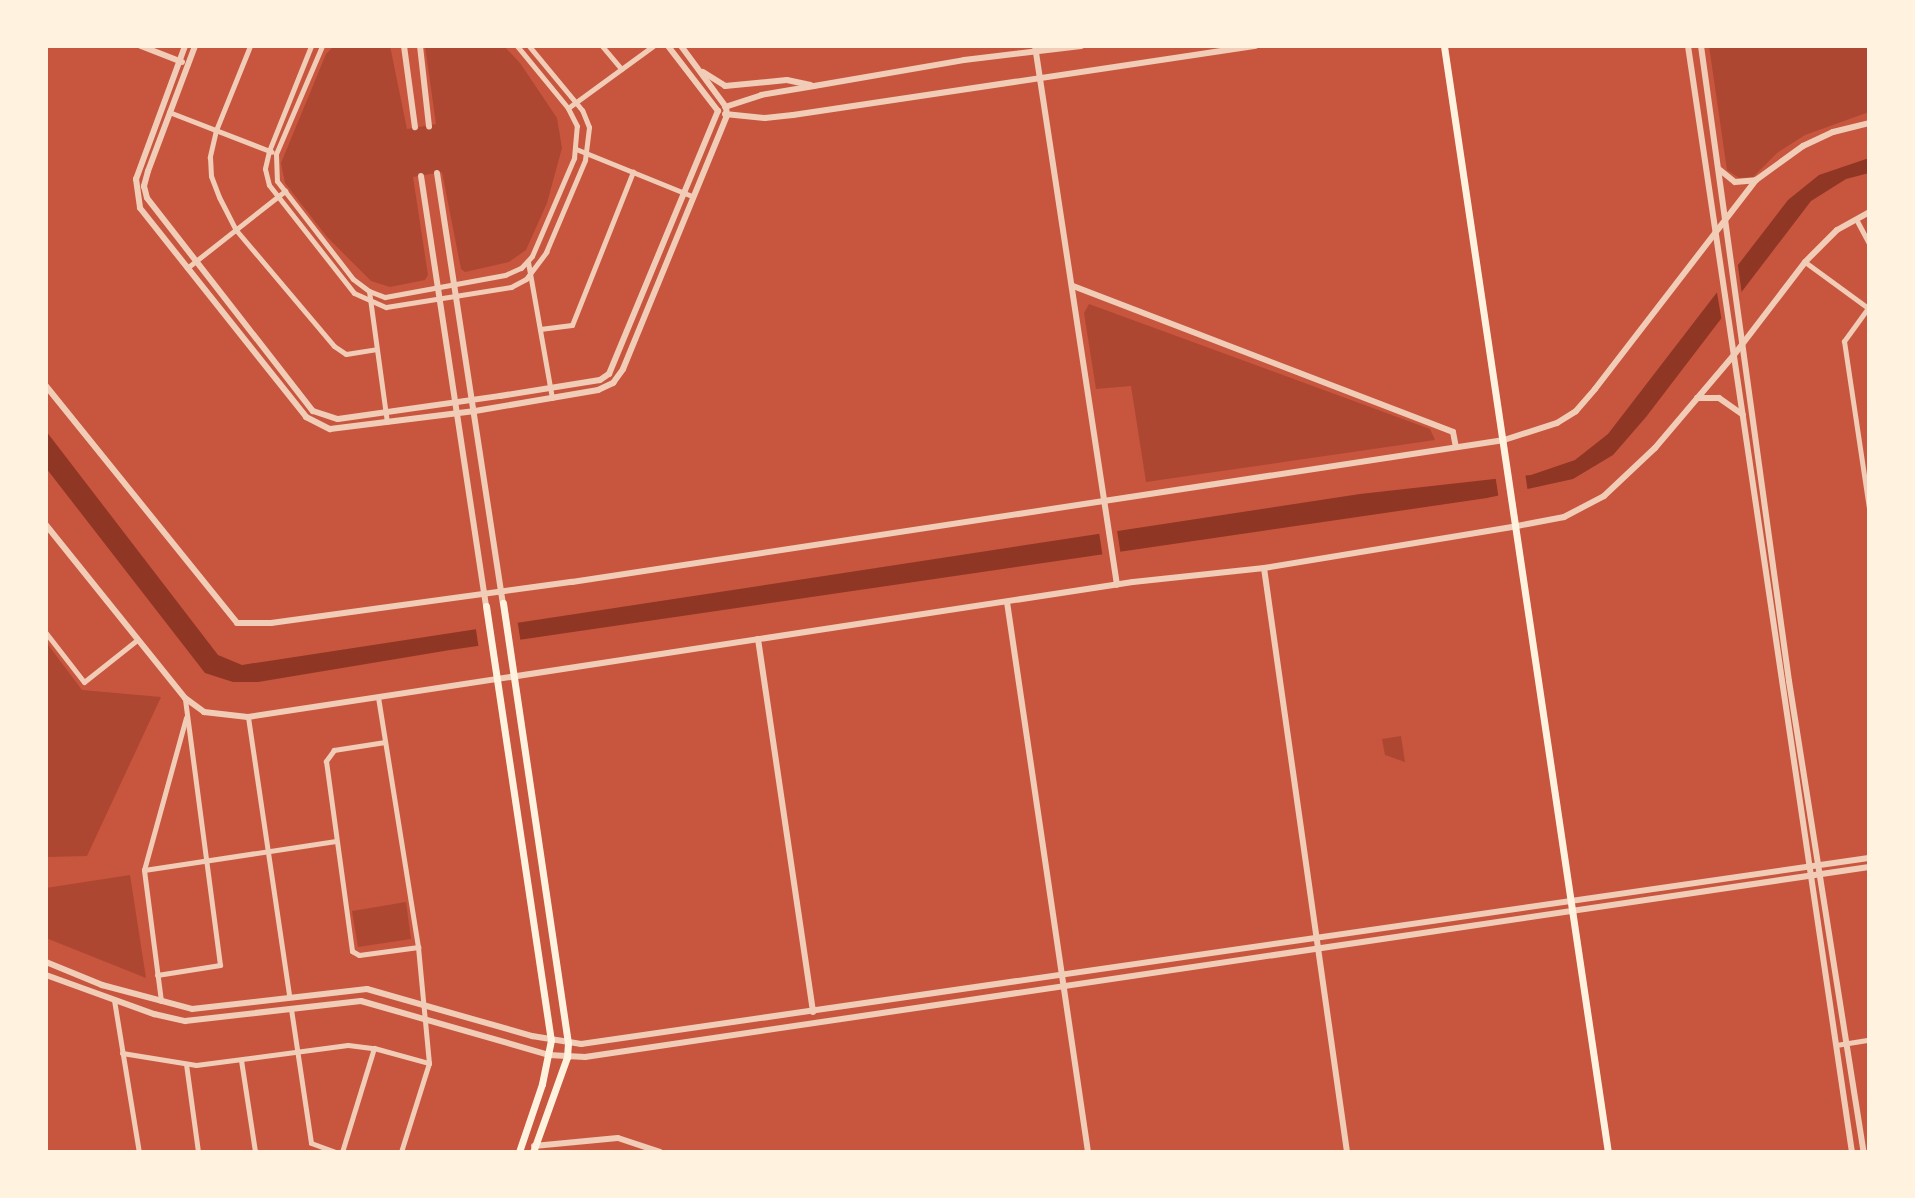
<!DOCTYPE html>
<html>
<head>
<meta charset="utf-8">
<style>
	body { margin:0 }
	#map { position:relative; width:1915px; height:1198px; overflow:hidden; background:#c8553d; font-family:Barlow,sans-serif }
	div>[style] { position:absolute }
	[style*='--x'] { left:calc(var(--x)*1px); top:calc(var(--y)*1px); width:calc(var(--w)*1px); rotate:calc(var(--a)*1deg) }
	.green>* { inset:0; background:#ae4732 }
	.water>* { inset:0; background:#8f3625 }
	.pier>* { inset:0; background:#c8553d }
	.minor>* { height:5px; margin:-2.5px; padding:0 2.5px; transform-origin:2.5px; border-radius:2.5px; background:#f1ccb7 }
	.tertiary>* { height:6px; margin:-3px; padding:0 3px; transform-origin:3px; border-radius:3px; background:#f1ccb7 }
	.secondary>* { height:7px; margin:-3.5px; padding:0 3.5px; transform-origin:3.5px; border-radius:3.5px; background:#fff3e0 }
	span { translate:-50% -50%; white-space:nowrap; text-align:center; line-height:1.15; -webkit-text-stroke:6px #fff3e0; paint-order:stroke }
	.frame { position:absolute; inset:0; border:48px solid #fff3e0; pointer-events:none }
</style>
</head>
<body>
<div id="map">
	<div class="green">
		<div style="clip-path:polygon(334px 46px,390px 46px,407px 129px,436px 124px,425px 46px,504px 46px,520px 63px,557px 118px,562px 148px,547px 203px,526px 250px,509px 262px,465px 272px,461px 269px,442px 172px,413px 177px,428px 275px,425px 280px,390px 287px,371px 281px,327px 237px,285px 183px,281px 163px,326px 54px)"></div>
		<div style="clip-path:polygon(1709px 46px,1869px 46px,1869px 112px,1805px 135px,1777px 153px,1753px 177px,1739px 178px,1727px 170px)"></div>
		<div style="clip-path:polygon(1089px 304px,1430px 429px,1435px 440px,1146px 482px,1131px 386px,1096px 389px,1084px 313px)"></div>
		<div style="clip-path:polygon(46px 642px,82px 690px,161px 697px,87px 856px,46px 857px)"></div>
		<div style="clip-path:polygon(1401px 736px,1405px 762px,1385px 755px,1382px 739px)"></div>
		<div style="clip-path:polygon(130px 875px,146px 978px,46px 938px,46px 888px)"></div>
		<div style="clip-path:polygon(406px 902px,411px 939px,358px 947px,352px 911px)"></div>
	</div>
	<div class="water">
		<div style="clip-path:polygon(1869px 158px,1869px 173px,1846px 179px,1811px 201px,1646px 417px,1613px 455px,1573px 479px,1487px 498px,450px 650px,258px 682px,233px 682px,205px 673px,46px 468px,46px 431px,218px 655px,242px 665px,1360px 494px,1531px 475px,1575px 460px,1608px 434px,1788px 200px,1819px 175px)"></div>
	</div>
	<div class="pier">
		<div style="clip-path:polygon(1737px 259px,1742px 295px,1722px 322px,1716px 287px)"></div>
		<div style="clip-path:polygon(1525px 472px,1528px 493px,1499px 500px,1495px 474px)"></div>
		<div style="clip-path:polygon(1117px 530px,1121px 556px,1103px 559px,1099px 532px)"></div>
		<div style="clip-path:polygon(517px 618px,521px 644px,479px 650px,475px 623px)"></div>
	</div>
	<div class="minor">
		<div style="--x:250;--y:46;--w:91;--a:112"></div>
		<div style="--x:216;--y:130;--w:28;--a:103"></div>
		<div style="--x:210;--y:157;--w:19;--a:87"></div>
		<div style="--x:211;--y:176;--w:22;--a:69"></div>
		<div style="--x:219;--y:197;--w:37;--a:63"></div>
		<div style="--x:236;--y:230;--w:152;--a:49.8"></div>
		<div style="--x:334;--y:346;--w:14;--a:34"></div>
		<div style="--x:346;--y:354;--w:31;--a:-9"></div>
		<div style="--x:311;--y:46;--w:113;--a:111.8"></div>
		<div style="--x:269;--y:151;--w:18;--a:103"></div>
		<div style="--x:265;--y:169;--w:16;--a:76"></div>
		<div style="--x:269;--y:185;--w:137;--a:51.8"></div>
		<div style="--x:354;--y:293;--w:35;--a:24"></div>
		<div style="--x:386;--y:307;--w:127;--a:-9.1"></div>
		<div style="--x:511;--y:287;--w:17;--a:-28"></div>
		<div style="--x:526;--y:279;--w:34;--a:-53"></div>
		<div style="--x:546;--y:252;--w:100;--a:-67"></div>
		<div style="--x:585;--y:160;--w:33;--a:-83"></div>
		<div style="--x:589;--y:127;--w:18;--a:-112"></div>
		<div style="--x:582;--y:110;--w:83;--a:-129.6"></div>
		<div style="--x:322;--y:46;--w:117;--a:113.1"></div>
		<div style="--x:276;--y:154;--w:27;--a:88"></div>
		<div style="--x:277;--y:181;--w:124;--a:52.2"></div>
		<div style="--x:353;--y:279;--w:20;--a:37"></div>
		<div style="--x:369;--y:291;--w:17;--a:21"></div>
		<div style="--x:385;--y:297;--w:122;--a:-10.4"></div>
		<div style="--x:505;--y:275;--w:17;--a:-24"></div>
		<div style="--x:521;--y:268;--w:16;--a:-47"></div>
		<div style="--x:532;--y:256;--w:107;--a:-66.8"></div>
		<div style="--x:574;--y:158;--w:32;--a:-85"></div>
		<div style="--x:577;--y:126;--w:20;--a:-117"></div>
		<div style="--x:568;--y:108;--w:80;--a:-129.4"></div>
		<div style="--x:602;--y:46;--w:30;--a:50"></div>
		<div style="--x:568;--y:108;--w:105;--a:-36.1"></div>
		<div style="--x:169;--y:112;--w:110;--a:21.2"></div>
		<div style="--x:576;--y:149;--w:125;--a:22.1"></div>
		<div style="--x:1856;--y:219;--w:27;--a:62"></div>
		<div style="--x:528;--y:262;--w:138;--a:80"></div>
		<div style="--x:1805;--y:262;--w:78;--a:36.1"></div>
		<div style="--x:1868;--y:308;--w:41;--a:126"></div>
		<div style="--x:1844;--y:341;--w:169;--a:81.5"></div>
		<div style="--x:187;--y:268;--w:125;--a:-38.2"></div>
		<div style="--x:369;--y:291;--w:132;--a:82.2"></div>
		<div style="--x:540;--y:329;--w:32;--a:-7"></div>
		<div style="--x:572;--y:325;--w:165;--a:-68.3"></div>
		<div style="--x:46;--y:633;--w:62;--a:52.2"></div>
		<div style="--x:84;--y:682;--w:68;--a:-38.4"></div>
		<div style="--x:378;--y:697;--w:253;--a:80.9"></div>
		<div style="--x:418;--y:947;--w:117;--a:84.6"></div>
		<div style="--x:429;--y:1063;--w:93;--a:107.5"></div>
		<div style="--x:248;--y:717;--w:282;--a:81.6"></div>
		<div style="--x:385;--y:742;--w:52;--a:171.1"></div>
		<div style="--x:334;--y:750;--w:14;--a:126"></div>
		<div style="--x:326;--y:761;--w:192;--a:82.2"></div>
		<div style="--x:352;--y:951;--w:8;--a:30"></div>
		<div style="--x:359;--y:955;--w:60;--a:-7.7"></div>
		<div style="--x:144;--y:870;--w:194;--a:-8.6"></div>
		<div style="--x:157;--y:975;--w:64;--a:-9"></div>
		<div style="--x:220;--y:965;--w:269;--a:-97.5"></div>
		<div style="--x:114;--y:1000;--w:154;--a:80.7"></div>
		<div style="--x:161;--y:1001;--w:132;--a:-97.4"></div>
		<div style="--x:144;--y:870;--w:158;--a:-74.6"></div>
		<div style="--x:291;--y:1009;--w:135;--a:81.5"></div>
		<div style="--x:311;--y:1143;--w:27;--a:20"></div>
		<div style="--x:1836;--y:1045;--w:33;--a:-9"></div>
		<div style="--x:122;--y:1053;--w:75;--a:9.2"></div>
		<div style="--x:196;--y:1065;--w:153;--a:-7.5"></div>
		<div style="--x:348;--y:1045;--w:26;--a:7"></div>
		<div style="--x:374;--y:1048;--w:57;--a:15.3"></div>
		<div style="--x:241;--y:1060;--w:93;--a:81.3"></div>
		<div style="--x:186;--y:1064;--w:89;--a:82.2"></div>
		<div style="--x:342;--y:1152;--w:109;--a:-72.9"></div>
	</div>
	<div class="tertiary">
		<div style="--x:141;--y:46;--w:44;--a:21.3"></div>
		<div style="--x:185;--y:46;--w:142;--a:110.2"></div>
		<div style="--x:136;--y:179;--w:29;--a:82"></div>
		<div style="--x:140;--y:208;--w:267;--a:51.5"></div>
		<div style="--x:306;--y:417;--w:27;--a:27"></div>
		<div style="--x:330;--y:429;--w:146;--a:-7.1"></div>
		<div style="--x:475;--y:411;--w:125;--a:-9.7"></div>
		<div style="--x:598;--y:390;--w:17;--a:-25"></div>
		<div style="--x:613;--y:383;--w:17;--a:-54"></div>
		<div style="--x:623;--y:369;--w:274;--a:-67.7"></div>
		<div style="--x:727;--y:115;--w:8;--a:-97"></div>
		<div style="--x:726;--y:107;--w:76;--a:-126.4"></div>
		<div style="--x:195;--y:46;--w:134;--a:110.6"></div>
		<div style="--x:148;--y:171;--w:16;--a:105"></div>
		<div style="--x:144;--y:186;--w:12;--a:76"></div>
		<div style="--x:147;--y:198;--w:270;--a:52.1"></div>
		<div style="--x:313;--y:411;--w:26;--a:18"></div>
		<div style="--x:338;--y:419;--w:164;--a:-8.1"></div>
		<div style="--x:500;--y:396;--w:101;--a:-9.1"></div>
		<div style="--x:600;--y:380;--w:11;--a:-34"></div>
		<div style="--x:609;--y:374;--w:285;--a:-67.5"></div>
		<div style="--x:718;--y:111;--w:82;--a:-127.6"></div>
		<div style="--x:404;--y:46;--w:82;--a:82.3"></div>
		<div style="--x:420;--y:46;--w:81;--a:83.6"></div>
		<div style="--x:1035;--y:46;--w:545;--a:81.35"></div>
		<div style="--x:1688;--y:46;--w:1118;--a:81.57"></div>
		<div style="--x:1701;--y:46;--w:641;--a:82.11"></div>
		<div style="--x:1789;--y:681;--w:477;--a:81"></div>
		<div style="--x:703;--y:72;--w:26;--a:32"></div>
		<div style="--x:725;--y:86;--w:62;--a:-5.5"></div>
		<div style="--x:787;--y:80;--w:24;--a:12"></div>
		<div style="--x:725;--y:107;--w:38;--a:-18"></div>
		<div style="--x:761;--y:95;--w:54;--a:-9.6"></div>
		<div style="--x:814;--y:86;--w:152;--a:-9.8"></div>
		<div style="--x:964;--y:60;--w:118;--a:-6.8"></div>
		<div style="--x:725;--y:114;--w:40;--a:5.7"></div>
		<div style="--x:765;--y:118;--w:28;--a:-6"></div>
		<div style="--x:793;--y:115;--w:468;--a:-8.5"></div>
		<div style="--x:1720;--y:170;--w:19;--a:39"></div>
		<div style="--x:1735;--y:182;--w:21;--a:-5"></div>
		<div style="--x:437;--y:173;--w:435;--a:81.3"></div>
		<div style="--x:421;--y:176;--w:435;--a:81.4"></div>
		<div style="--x:1073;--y:286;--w:407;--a:21"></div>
		<div style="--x:1453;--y:432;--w:15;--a:79"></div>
		<div style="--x:46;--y:386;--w:304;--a:51.1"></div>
		<div style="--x:237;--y:623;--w:34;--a:0"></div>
		<div style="--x:271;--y:623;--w:304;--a:-7.8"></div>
		<div style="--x:572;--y:582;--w:943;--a:-8.66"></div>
		<div style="--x:1504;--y:440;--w:56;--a:-17.8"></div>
		<div style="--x:1557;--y:423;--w:22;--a:-32"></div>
		<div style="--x:1576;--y:411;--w:29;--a:-49"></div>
		<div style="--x:1595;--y:389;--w:264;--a:-52.4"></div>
		<div style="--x:1756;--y:180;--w:58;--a:-35.9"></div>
		<div style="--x:1803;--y:146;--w:33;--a:-25"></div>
		<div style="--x:1833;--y:132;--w:37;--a:-14"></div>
		<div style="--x:1697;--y:398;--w:22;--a:0"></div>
		<div style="--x:1719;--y:398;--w:29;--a:35"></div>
		<div style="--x:46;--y:525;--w:222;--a:51.2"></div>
		<div style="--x:185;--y:698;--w:24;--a:36"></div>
		<div style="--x:204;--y:712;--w:44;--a:6.5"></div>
		<div style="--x:248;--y:717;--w:895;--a:-8.67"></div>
		<div style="--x:1133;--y:582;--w:132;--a:-6.1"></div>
		<div style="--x:1264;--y:568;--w:256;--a:-9.4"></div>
		<div style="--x:1517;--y:526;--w:48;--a:-10.8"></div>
		<div style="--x:1564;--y:517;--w:45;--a:-27.7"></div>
		<div style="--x:1604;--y:496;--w:70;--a:-43.3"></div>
		<div style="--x:1655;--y:448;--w:122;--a:-49.7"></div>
		<div style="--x:1734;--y:355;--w:117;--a:-52.6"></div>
		<div style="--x:1805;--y:262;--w:45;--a:-45"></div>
		<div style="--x:1837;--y:230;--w:37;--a:-29"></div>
		<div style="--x:1264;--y:568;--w:590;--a:81.91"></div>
		<div style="--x:1007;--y:602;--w:556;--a:81.62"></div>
		<div style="--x:758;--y:639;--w:377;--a:81.6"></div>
		<div style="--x:46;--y:962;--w:61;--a:22.3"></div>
		<div style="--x:102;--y:985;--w:93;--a:14.9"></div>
		<div style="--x:192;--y:1009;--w:176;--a:-6.5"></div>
		<div style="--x:367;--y:989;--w:172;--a:15.9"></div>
		<div style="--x:532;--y:1036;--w:50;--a:9.3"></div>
		<div style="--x:581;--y:1044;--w:1301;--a:-8.22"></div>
		<div style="--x:46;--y:975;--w:115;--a:19.9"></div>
		<div style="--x:154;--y:1014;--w:32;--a:13"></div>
		<div style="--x:185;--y:1021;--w:177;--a:-6.5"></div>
		<div style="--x:361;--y:1001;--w:196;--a:16"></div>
		<div style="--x:549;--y:1055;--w:36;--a:3"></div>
		<div style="--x:585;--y:1057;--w:1298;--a:-8.42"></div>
		<div style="--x:534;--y:1146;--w:84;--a:-5.4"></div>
		<div style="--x:618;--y:1138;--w:44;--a:18.4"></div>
	</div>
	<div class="secondary">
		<div style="--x:1444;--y:46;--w:1118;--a:81.57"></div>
		<div style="--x:503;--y:603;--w:445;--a:81.6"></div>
		<div style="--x:568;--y:1043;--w:14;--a:94"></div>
		<div style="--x:567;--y:1057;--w:101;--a:109.7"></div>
		<div style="--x:486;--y:606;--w:439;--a:81.5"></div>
		<div style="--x:551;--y:1040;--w:45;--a:101.6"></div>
		<div style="--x:542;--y:1084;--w:72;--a:108.7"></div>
	</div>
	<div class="frame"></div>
</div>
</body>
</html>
